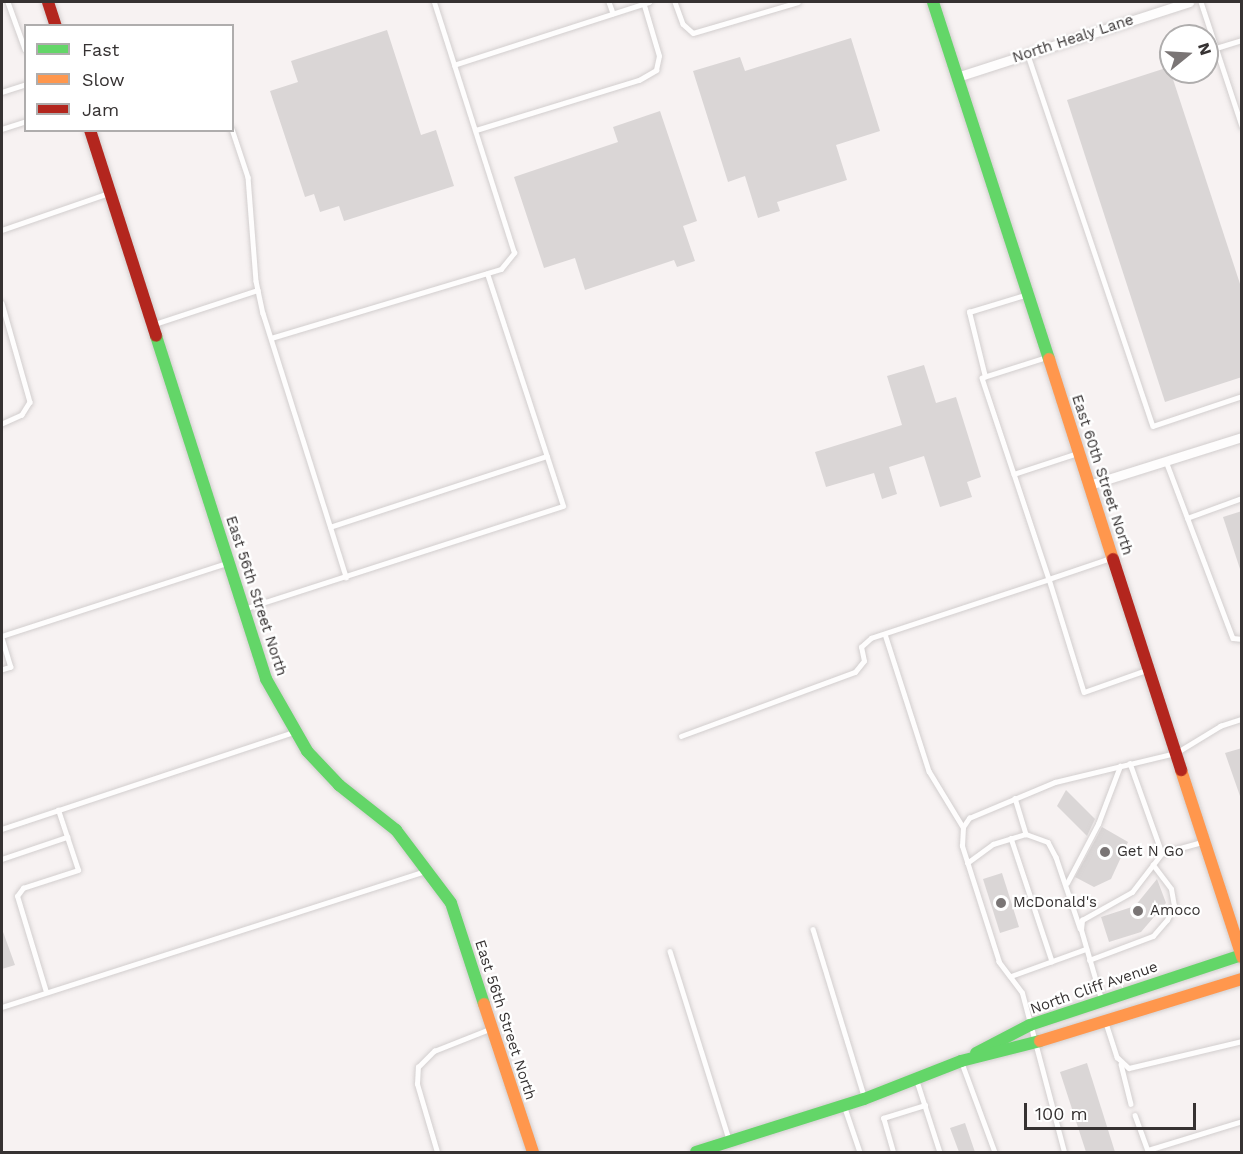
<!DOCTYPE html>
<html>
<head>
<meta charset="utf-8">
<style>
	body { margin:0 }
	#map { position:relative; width:1243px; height:1154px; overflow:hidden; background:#f7f2f2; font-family:"Work Sans",sans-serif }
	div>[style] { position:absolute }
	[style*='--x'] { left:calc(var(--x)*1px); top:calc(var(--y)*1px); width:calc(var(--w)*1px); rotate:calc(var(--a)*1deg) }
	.building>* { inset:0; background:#dad6d6 }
	.roads { filter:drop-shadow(0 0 2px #d2cece) drop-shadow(0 0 2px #d2cece) }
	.lane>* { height:4.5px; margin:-2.25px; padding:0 2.25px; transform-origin:2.25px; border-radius:2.25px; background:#fefdfd }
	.street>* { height:9px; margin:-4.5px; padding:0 4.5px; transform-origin:4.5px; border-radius:4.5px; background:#fefdfd }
	.fast>* { height:12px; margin:-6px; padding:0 6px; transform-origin:6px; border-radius:6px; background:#63d668 }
	.slow>* { height:12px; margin:-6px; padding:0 6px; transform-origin:6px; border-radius:6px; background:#ff974d }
	.jam>* { height:12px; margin:-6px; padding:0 6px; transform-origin:6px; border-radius:6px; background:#b3261e }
	.dots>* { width:16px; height:16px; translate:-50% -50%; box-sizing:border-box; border:3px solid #fff; border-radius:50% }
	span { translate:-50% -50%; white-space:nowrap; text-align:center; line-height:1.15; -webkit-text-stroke:4.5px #fff; paint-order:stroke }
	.street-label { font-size:15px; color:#363232 }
	.poi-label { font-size:15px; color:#363232 }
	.left { translate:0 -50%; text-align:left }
	.frame { position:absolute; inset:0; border:3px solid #363232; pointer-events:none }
	.legend { position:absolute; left:24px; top:24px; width:210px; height:108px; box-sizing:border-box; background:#fff; border:2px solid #afadad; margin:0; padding:8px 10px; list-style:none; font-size:18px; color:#363232 }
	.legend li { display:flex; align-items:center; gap:12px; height:30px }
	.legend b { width:30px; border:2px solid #afadad }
	.north { position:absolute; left:1159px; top:24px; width:60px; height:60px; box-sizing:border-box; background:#fff; border:2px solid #afadad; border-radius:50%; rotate:72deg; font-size:16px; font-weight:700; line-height:24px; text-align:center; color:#363232 }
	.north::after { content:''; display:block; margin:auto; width:21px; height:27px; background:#7a7575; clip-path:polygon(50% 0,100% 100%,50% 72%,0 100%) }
	.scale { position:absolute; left:1024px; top:1103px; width:172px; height:27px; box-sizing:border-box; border:3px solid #363232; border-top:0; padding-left:8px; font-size:18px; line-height:21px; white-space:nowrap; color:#363232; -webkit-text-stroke:4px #fff; paint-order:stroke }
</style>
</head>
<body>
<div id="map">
	<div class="building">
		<div style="clip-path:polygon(387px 30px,421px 135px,436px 130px,454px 186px,344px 221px,339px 206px,320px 212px,314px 194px,305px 197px,270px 91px,298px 82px,291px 61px)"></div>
		<div style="clip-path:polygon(851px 38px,880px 131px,836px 145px,847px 180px,777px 202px,780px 211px,758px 218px,745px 176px,728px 182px,693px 71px,740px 57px,745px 71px)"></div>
		<div style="clip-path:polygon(1169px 67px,1242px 290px,1242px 377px,1165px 402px,1067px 100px)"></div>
		<div style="clip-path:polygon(660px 111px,697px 221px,683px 226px,695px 261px,677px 267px,674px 260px,585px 290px,575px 258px,544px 268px,514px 177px,618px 142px,613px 127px)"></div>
		<div style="clip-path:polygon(924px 365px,936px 403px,956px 397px,981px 477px,967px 482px,972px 497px,940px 507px,924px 456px,889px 467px,897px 494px,882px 499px,874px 473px,826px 487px,815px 452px,902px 425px,887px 376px)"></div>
		<div style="clip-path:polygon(1242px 511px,1242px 569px,1240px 569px,1223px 517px)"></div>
		<div style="clip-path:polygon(1242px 748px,1242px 796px,1240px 796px,1225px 753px)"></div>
		<div style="clip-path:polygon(1066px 790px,1095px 819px,1087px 836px,1057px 806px)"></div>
		<div style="clip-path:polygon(1102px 827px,1128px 842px,1111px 879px,1094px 887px,1075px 877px)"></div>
		<div style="clip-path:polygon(1002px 873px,1019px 927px,1000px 933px,983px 879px)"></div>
		<div style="clip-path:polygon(1157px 879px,1166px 903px,1141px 932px,1109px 942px,1101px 917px,1135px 906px)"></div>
		<div style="clip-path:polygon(2px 929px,15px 965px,2px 969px)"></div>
		<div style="clip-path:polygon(1087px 1063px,1115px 1152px,1086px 1152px,1060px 1072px)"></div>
		<div style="clip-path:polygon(965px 1123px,975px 1152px,959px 1152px,950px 1128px)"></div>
	</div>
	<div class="roads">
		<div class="lane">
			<div style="--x:8;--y:2;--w:50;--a:70.1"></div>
			<div style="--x:609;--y:2;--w:12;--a:70"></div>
			<div style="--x:675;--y:2;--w:23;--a:70"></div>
			<div style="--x:683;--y:24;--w:13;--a:42"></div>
			<div style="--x:693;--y:33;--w:109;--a:-16.4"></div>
			<div style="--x:1201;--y:2;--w:131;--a:71.7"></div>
			<div style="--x:1216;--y:48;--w:27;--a:-17"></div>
			<div style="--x:1028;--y:55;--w:391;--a:71.4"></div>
			<div style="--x:1153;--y:426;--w:94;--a:-18.6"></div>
			<div style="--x:454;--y:65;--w:205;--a:-17.9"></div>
			<div style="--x:2;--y:92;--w:25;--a:-18"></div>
			<div style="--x:2;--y:129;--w:25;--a:-18"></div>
			<div style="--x:232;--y:129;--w:51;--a:71.6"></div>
			<div style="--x:248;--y:177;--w:104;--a:85.6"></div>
			<div style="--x:256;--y:281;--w:33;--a:78"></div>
			<div style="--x:263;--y:313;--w:277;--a:72.5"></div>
			<div style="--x:476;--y:130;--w:170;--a:-17.1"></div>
			<div style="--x:639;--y:80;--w:20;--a:-30"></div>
			<div style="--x:656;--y:70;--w:14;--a:-78"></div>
			<div style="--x:659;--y:56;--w:56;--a:-106.5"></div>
			<div style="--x:2;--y:230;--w:113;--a:-19.1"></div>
			<div style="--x:2;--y:303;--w:103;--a:74.2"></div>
			<div style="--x:30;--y:402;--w:15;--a:122"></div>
			<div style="--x:22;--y:415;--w:22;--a:156"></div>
			<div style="--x:155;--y:324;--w:108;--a:-18.3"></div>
			<div style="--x:271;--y:338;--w:240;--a:-16.7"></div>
			<div style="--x:501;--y:269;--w:21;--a:-51"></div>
			<div style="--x:514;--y:253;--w:263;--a:-107.7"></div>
			<div style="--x:1048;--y:357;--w:69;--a:162.3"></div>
			<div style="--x:982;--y:378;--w:101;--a:71.6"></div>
			<div style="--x:1014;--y:474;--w:67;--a:-18.2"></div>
			<div style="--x:985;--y:377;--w:67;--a:-103.8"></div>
			<div style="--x:969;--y:312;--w:59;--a:-16.9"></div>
			<div style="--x:1166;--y:461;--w:189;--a:69.3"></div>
			<div style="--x:1233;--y:638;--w:9;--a:6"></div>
			<div style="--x:1014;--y:474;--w:111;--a:71.6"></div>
			<div style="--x:1049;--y:579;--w:65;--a:-18.7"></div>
			<div style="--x:1187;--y:518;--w:59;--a:-20"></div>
			<div style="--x:330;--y:527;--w:228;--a:-18.1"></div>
			<div style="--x:244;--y:609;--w:335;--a:-17.9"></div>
			<div style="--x:563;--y:506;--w:244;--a:-108.1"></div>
			<div style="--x:885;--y:634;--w:144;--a:72.2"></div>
			<div style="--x:929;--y:771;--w:66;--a:58.7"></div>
			<div style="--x:2;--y:636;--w:237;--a:-18"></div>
			<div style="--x:2;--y:638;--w:30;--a:73"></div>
			<div style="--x:11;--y:667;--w:9;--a:162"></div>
			<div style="--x:681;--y:736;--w:185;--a:-20.2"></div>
			<div style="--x:855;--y:672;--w:14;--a:-51"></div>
			<div style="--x:864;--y:661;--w:14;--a:-102"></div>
			<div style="--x:861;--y:647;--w:13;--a:-42"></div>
			<div style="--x:871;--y:638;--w:188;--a:-18.3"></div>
			<div style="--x:1049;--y:579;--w:118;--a:72.8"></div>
			<div style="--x:1084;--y:692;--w:69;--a:-19.5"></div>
			<div style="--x:1130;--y:763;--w:96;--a:70.4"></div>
			<div style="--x:1162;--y:853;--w:41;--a:-15.4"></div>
			<div style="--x:1015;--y:798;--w:38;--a:73"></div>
			<div style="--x:1026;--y:834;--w:23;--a:20"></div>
			<div style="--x:1048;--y:842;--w:17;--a:62"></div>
			<div style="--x:1056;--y:857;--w:75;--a:71.3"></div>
			<div style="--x:2;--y:829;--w:308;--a:-18.4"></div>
			<div style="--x:1011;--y:838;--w:130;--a:71.6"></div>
			<div style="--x:2;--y:859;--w:69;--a:-18.7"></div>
			<div style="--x:967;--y:863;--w:32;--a:-36"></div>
			<div style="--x:993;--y:844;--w:34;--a:-17"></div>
			<div style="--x:1067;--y:883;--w:67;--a:-62.3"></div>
			<div style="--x:1098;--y:824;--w:62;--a:-69.2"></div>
			<div style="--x:813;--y:929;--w:175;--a:73"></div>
			<div style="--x:670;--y:951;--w:197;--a:72.6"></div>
			<div style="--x:1089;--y:960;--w:68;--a:-20.6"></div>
			<div style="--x:1153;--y:936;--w:21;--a:-49"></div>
			<div style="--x:1167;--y:920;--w:16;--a:-63"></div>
			<div style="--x:1174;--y:906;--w:17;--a:-100"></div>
			<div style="--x:1171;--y:889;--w:30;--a:-127"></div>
			<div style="--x:1011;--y:976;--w:80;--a:-19.8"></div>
			<div style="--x:46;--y:992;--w:100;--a:-106.8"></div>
			<div style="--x:17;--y:896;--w:10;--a:-53"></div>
			<div style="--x:23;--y:888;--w:58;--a:-18.1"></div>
			<div style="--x:78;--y:870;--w:63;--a:-108.4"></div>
			<div style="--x:1101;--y:999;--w:72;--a:-106.2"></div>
			<div style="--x:1081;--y:930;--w:10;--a:-84"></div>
			<div style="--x:1082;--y:920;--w:57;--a:-29.2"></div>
			<div style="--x:1132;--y:892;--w:49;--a:-52.4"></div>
			<div style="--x:2;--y:1007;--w:444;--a:-17.8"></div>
			<div style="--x:1106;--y:1023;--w:36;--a:72"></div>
			<div style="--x:1117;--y:1057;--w:16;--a:43"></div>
			<div style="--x:1129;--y:1068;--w:116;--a:-13.4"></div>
			<div style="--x:962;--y:1063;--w:95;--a:69.7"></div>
			<div style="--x:1121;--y:1064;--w:41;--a:76"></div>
			<div style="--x:917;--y:1081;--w:75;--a:72.1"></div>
			<div style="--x:845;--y:1108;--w:46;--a:71.2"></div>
			<div style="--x:1135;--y:1115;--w:37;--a:70"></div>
			<div style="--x:1148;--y:1150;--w:98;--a:-17.1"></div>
			<div style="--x:437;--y:1152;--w:71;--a:-106.4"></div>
			<div style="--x:417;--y:1084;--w:17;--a:-87"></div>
			<div style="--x:418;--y:1067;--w:23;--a:-45"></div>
			<div style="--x:434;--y:1051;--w:62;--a:-21.6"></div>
			<div style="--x:893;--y:1152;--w:35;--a:-106"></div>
			<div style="--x:883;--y:1118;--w:44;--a:-17.2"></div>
			<div style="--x:1064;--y:1152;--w:164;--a:-104.8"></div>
			<div style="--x:1022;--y:993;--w:39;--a:-127"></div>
			<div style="--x:999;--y:962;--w:122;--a:-107.7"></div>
			<div style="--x:962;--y:846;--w:19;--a:-87"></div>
			<div style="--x:963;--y:827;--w:11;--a:-56"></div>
			<div style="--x:969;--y:818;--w:93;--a:-22.7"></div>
			<div style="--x:1055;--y:782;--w:124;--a:-13.5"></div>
			<div style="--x:1176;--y:753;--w:52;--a:-31.5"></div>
			<div style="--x:1220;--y:726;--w:23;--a:-18"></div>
		</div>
		<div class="street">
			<div style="--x:957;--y:77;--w:244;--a:-17.9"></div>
			<div style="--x:1089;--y:485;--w:160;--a:-17.4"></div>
		</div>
		<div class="fast">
			<div style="--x:933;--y:2;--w:375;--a:72"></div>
			<div style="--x:156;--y:336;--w:360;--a:72.2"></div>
			<div style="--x:266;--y:679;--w:83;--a:60.3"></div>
			<div style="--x:307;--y:751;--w:47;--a:46.7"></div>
			<div style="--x:339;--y:785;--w:73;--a:38.3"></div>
			<div style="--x:396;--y:830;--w:91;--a:53"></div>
			<div style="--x:451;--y:903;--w:106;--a:71.9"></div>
			<div style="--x:976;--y:1053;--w:61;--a:-27.4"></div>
			<div style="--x:1030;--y:1025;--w:223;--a:-18.3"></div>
			<div style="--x:696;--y:1152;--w:176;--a:-17.5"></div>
			<div style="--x:864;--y:1099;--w:104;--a:-21.4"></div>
			<div style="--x:961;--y:1061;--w:81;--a:-14.2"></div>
		</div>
		<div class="slow">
			<div style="--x:1049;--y:359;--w:210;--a:72.3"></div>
			<div style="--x:1181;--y:770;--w:197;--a:71.9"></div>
			<div style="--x:484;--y:1004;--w:156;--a:71.7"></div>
			<div style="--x:1040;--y:1041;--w:211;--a:-17.1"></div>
		</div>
		<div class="jam">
			<div style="--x:48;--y:2;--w:25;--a:72"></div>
			<div style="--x:90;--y:130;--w:216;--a:72.2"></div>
			<div style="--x:1113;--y:559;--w:222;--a:72.1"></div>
		</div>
	</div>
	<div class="dots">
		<div style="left:1105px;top:852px;background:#7a7575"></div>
		<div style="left:1001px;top:903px;background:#7a7575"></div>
		<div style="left:1138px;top:911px;background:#7a7575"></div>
	</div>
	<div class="street-label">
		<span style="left:1073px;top:39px;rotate:-18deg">North Healy Lane</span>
		<span style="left:1102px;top:475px;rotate:72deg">East 60th Street North</span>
		<span style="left:256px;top:596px;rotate:72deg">East 56th Street North</span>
		<span style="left:1094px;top:988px;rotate:-19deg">North Cliff Avenue</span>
		<span style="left:505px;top:1020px;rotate:72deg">East 56th Street North</span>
	</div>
	<div class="poi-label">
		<span class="left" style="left:1117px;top:852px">Get N Go</span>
		<span class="left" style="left:1013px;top:903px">McDonald's</span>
		<span class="left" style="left:1150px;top:911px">Amoco</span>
	</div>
	<div class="frame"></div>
	<ul class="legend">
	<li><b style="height:8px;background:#63d668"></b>Fast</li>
	<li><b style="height:8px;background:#ff974d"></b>Slow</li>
	<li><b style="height:8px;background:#b3261e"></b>Jam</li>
	</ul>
	<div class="north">N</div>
	<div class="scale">100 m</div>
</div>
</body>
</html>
